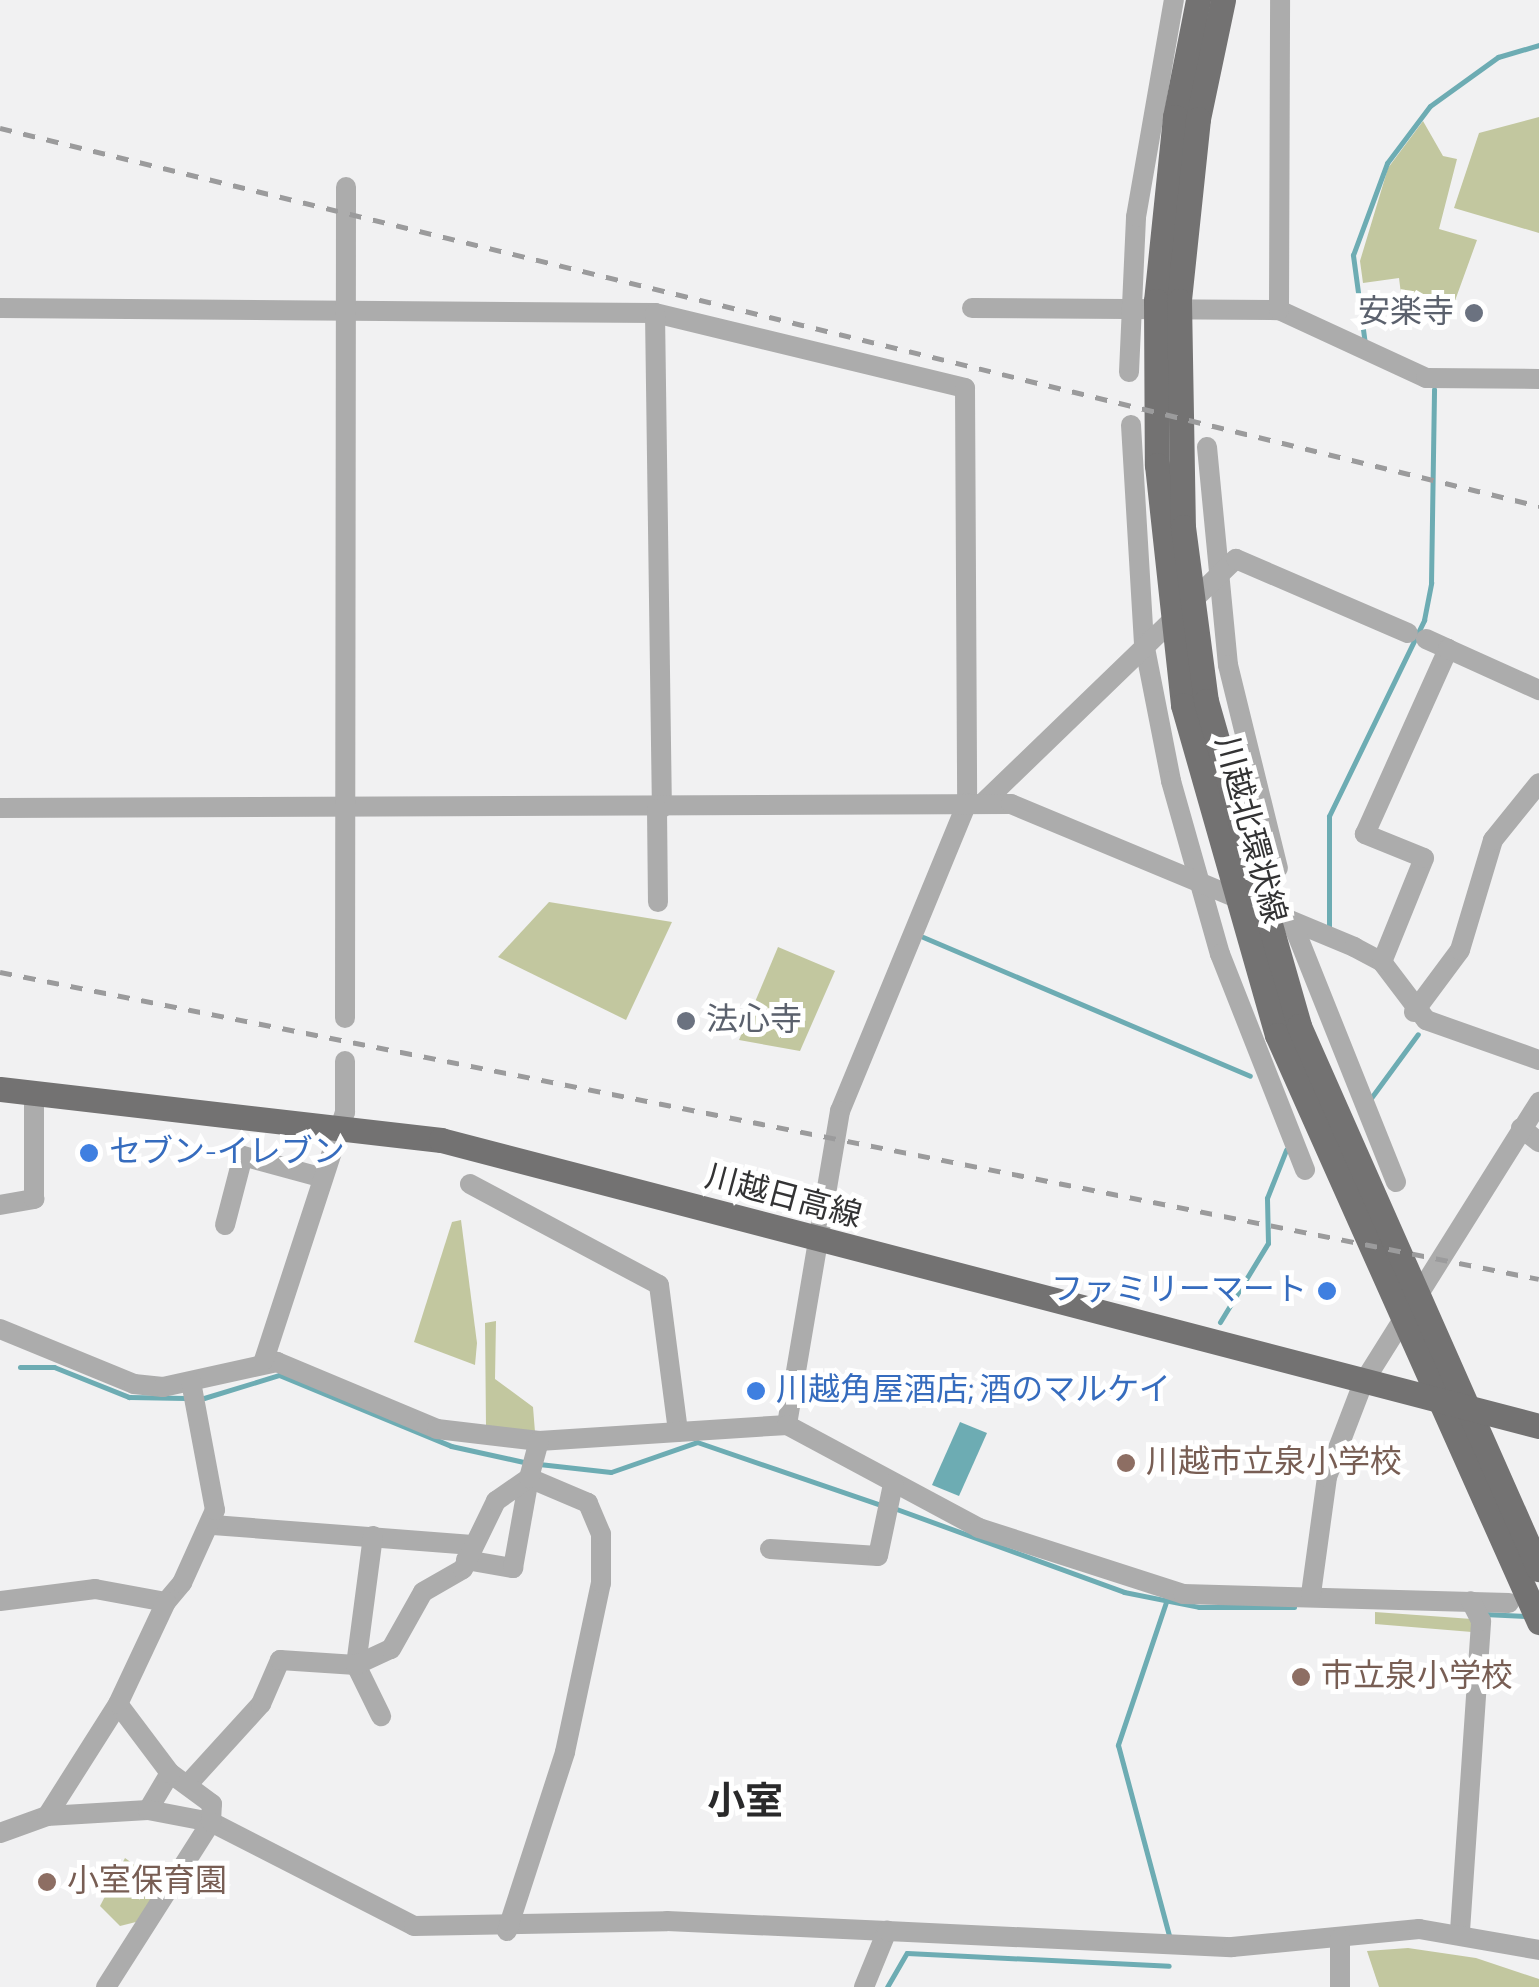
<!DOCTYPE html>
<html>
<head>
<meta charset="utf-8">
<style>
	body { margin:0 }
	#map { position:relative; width:1539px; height:1987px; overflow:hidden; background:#f1f1f2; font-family:"Sofia Sans Condensed","Noto Sans JP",sans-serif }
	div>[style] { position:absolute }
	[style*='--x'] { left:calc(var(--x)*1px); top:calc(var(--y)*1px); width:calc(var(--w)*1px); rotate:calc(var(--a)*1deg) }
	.green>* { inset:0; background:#c2c79f }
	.water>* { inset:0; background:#6dacb3 }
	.stream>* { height:5px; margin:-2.5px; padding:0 2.5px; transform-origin:2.5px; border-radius:2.5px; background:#6dacb3 }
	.minor>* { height:20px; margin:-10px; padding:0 10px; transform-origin:10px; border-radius:10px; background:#acacac }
	.major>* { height:25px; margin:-12.5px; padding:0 12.5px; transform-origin:12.5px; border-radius:12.5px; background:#737272 }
	.rail>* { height:5px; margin-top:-2.5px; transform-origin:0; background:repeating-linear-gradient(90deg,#9b9b9c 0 12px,transparent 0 24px) }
	.dots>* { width:28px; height:28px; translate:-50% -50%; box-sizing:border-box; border:5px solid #fff; border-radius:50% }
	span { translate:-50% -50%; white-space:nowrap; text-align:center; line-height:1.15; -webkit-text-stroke:10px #fff; paint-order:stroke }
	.worship-label { font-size:32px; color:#5b616d }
	.right { translate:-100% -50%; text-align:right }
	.left { translate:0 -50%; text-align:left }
	.street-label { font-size:32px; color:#333334 }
	.shop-label { font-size:32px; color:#366cbe }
	.education-label { font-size:32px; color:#785e54 }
	.quarter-label { font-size:38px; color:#29292a; font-weight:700 }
</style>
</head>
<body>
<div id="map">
	<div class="green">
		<div style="clip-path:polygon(1539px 117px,1539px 233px,1454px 208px,1479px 133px)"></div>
		<div style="clip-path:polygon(1423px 121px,1443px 156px,1457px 159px,1439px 229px,1477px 240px,1448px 320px,1402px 302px,1399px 278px,1363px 283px,1360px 261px,1388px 168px)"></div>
		<div style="clip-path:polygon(549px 902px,672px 922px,626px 1020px,498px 957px)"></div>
		<div style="clip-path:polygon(778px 947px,835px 971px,800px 1051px,739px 1040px)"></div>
		<div style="clip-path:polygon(461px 1220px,477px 1343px,475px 1365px,414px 1342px,452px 1222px)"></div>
		<div style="clip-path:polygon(496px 1321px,495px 1379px,533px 1407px,535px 1432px,486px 1427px,485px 1323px)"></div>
		<div style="clip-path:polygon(1375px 1612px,1472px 1619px,1472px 1632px,1375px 1624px)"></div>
		<div style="clip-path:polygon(125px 1858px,162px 1885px,136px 1922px,120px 1926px,100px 1906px)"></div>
		<div style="clip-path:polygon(1408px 1948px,1476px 1958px,1539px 1979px,1539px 1987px,1379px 1987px,1367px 1951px)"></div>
	</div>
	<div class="water">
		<div style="clip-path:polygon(960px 1422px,987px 1433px,959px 1496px,932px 1485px)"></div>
	</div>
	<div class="stream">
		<div style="--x:1365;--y:344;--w:90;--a:-97.7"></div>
		<div style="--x:1353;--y:255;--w:98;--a:-69.7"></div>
		<div style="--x:1387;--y:163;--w:71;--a:-53"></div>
		<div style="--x:1430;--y:106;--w:84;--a:-35.8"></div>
		<div style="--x:1498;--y:57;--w:43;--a:-16.3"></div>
		<div style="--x:1329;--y:928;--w:112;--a:-90"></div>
		<div style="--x:1329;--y:816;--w:218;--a:-64.1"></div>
		<div style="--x:1424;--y:620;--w:38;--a:-79"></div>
		<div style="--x:1431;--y:583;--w:194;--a:-89.1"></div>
		<div style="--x:923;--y:937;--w:355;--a:23"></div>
		<div style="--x:1371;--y:1098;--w:79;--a:-53.7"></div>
		<div style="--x:1220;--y:1322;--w:92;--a:-58.7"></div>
		<div style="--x:1268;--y:1243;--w:45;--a:-91.3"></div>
		<div style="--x:1267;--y:1198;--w:52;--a:-68.4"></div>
		<div style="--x:20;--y:1367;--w:34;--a:0"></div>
		<div style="--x:54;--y:1367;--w:81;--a:21.8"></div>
		<div style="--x:129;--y:1397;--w:57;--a:1"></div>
		<div style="--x:204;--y:1398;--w:78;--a:-17"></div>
		<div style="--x:279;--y:1375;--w:186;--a:22.4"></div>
		<div style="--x:451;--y:1446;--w:79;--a:12.4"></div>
		<div style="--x:539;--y:1464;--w:72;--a:6.3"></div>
		<div style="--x:611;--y:1472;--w:91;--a:-19.2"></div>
		<div style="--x:697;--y:1442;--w:194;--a:18.9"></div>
		<div style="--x:891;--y:1507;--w:248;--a:20"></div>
		<div style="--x:1124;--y:1592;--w:76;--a:11.3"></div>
		<div style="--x:1199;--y:1607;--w:95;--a:0"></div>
		<div style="--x:1166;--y:1602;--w:151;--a:108.6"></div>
		<div style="--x:1118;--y:1745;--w:198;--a:75"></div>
		<div style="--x:1484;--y:1614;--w:44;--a:2.6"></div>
		<div style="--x:887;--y:1987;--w:39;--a:-60"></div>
		<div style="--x:907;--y:1953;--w:262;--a:2.8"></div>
	</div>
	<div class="minor">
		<div style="--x:0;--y:308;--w:655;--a:0.44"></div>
		<div style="--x:655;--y:313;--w:319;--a:13.6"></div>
		<div style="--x:965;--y:388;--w:415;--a:89.7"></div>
		<div style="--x:967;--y:803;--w:333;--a:112.4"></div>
		<div style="--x:840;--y:1111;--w:318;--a:99.6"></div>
		<div style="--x:972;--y:308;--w:307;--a:0.4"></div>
		<div style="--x:1279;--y:310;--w:162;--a:24.8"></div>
		<div style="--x:1426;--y:378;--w:113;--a:0.5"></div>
		<div style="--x:1279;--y:310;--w:310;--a:-89.8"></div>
		<div style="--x:655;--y:313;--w:495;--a:89.2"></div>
		<div style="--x:1129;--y:372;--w:155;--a:-87.4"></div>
		<div style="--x:1136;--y:217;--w:220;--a:-80.1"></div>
		<div style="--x:1131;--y:425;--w:218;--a:86.6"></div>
		<div style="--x:1144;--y:643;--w:141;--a:78.9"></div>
		<div style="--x:1171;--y:781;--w:180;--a:74.2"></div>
		<div style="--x:1220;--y:954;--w:232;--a:68.5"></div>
		<div style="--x:1207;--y:447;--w:219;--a:84.5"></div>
		<div style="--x:1228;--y:665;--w:209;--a:76.2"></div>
		<div style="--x:1426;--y:639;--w:24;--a:24"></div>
		<div style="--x:984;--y:802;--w:350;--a:-44"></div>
		<div style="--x:1236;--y:559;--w:187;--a:23.3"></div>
		<div style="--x:0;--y:808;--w:1011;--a:-0.23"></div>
		<div style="--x:1011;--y:804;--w:372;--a:22.6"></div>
		<div style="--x:1354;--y:947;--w:32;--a:28"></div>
		<div style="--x:1382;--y:962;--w:73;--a:52.8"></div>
		<div style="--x:1426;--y:1020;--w:120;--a:19.5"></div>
		<div style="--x:657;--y:809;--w:93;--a:89.4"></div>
		<div style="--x:1292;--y:922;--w:280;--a:68.2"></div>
		<div style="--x:1382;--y:962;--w:112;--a:-68"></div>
		<div style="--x:1424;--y:858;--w:64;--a:-157.9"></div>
		<div style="--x:1365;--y:834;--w:203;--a:-65.8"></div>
		<div style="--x:1448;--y:649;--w:100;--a:24.3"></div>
		<div style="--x:1414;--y:1012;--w:77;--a:-53.4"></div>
		<div style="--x:1460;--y:950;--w:115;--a:-73.3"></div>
		<div style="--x:1493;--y:840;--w:73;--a:-51.1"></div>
		<div style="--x:345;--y:1018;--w:831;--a:-89.93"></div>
		<div style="--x:1521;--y:1128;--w:23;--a:38"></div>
		<div style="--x:470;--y:1184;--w:214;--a:28.1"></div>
		<div style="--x:659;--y:1285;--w:148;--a:82.6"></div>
		<div style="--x:0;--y:1205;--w:35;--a:-10"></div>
		<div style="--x:34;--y:1199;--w:106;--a:-90"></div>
		<div style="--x:225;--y:1225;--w:71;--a:-75.4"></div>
		<div style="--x:243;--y:1156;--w:80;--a:15.3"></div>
		<div style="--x:0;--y:1329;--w:145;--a:22.3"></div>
		<div style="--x:134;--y:1384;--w:29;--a:6"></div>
		<div style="--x:163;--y:1387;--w:117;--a:-12.4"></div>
		<div style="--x:277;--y:1362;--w:173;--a:22.7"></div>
		<div style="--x:437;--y:1429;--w:103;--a:6.7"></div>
		<div style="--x:539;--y:1441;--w:249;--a:-3.7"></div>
		<div style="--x:787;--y:1425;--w:218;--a:28.2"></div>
		<div style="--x:979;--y:1528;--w:214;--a:17.9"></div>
		<div style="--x:1183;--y:1594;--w:326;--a:1.6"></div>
		<div style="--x:264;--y:1360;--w:261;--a:-71.9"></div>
		<div style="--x:345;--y:1112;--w:51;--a:-90"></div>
		<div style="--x:213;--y:1525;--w:260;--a:4.4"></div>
		<div style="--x:373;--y:1536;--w:130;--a:97.5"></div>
		<div style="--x:356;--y:1665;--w:57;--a:63.9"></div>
		<div style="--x:770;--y:1549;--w:108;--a:3.7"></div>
		<div style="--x:878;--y:1556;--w:74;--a:-78.2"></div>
		<div style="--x:466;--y:1560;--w:48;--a:9.7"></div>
		<div style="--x:513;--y:1568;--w:91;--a:-79.9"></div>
		<div style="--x:1311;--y:1594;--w:118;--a:-82.2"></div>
		<div style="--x:1327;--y:1477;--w:101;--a:-69"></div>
		<div style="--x:1363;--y:1383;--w:332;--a:-57.9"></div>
		<div style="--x:0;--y:1601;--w:96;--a:-7.2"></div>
		<div style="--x:95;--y:1589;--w:72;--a:10.4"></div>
		<div style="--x:166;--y:1602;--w:25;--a:-50"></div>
		<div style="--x:182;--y:1583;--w:80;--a:-65.7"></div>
		<div style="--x:215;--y:1510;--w:130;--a:-100.6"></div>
		<div style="--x:189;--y:1783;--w:107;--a:-47.7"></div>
		<div style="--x:261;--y:1704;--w:48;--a:-66.6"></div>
		<div style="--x:280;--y:1660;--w:76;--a:3.8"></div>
		<div style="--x:356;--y:1665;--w:38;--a:-25"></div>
		<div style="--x:391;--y:1649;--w:65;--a:-60.7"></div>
		<div style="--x:423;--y:1592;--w:46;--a:-29.9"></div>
		<div style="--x:463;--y:1569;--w:76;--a:-64.1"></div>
		<div style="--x:496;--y:1501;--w:40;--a:-34.9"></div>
		<div style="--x:148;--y:1810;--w:43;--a:-59.3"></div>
		<div style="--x:47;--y:1816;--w:133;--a:-57.6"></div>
		<div style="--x:0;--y:1833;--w:50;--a:-19.9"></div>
		<div style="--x:47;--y:1816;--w:101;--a:-3.4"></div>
		<div style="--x:148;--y:1810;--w:64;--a:10.8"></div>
		<div style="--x:211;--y:1822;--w:228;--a:27.1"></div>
		<div style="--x:414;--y:1926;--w:253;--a:-1.1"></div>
		<div style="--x:667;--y:1921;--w:220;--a:2.6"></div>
		<div style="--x:507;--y:1931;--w:188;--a:-72"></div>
		<div style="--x:565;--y:1752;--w:173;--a:-78"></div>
		<div style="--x:601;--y:1583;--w:49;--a:-90"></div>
		<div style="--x:601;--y:1534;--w:34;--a:-113"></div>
		<div style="--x:588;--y:1503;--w:64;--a:-157"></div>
		<div style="--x:529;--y:1478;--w:38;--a:-75"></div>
		<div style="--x:1460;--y:1931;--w:311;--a:-86.1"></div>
		<div style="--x:1481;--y:1621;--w:22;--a:-117"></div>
		<div style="--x:106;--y:1987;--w:196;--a:-57.5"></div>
		<div style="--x:211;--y:1822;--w:18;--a:-87"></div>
		<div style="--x:212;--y:1804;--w:52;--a:-143.6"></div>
		<div style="--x:170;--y:1773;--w:86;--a:-127"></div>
		<div style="--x:118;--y:1704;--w:113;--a:-64.8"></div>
		<div style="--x:864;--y:1987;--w:61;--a:-67.7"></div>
		<div style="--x:887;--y:1931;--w:345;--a:2.7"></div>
		<div style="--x:1232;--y:1947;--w:188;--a:-5.5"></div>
		<div style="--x:1419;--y:1929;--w:122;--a:9.9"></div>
		<div style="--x:1340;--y:1987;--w:49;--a:-90"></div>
	</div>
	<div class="major">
		<div style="--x:1198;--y:0;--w:119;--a:101.1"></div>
		<div style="--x:1175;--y:117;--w:185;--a:95.9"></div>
		<div style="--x:1156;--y:301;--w:164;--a:89.7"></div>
		<div style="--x:1157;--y:465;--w:241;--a:83.8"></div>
		<div style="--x:1183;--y:705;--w:343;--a:74.1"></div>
		<div style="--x:1277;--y:1035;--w:643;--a:65.95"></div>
		<div style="--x:1223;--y:0;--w:122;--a:101.9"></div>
		<div style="--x:1198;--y:119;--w:183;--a:96"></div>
		<div style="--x:1179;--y:301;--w:226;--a:89"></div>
		<div style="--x:1183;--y:527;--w:176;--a:82.5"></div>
		<div style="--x:1206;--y:701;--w:338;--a:74"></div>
		<div style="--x:1299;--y:1026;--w:594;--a:66.16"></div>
		<div style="--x:0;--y:1089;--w:444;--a:6.6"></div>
		<div style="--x:441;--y:1140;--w:1135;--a:14.6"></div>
	</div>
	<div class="rail">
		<div style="--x:0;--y:128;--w:1585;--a:13.8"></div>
		<div style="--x:0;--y:972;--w:1569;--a:11.28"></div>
	</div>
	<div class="dots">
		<div style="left:1474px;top:313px;background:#6b7280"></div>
		<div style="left:686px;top:1021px;background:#6b7280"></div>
		<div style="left:89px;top:1153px;background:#3f7fe0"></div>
		<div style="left:1327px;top:1291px;background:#3f7fe0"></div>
		<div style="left:756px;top:1391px;background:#3f7fe0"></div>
		<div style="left:1126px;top:1463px;background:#8d6e63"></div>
		<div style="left:1301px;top:1677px;background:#8d6e63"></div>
		<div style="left:47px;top:1882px;background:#8d6e63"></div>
	</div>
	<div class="worship-label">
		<span class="right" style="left:1454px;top:313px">安楽寺</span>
		<span class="left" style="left:706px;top:1021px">法心寺</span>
	</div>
	<div class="street-label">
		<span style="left:1249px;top:830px;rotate:75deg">川越北環状線</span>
		<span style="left:783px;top:1198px;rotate:15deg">川越日高線</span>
	</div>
	<div class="shop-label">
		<span class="left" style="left:109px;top:1153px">セブン-イレブン</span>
		<span class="right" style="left:1307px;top:1291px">ファミリーマート</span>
		<span class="left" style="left:776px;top:1391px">川越角屋酒店; 酒のマルケイ</span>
	</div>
	<div class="education-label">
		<span class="left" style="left:1146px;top:1463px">川越市立泉小学校</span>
		<span class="left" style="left:1321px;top:1677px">市立泉小学校</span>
		<span class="left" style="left:67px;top:1882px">小室保育園</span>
	</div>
	<div class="quarter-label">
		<span style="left:745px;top:1803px">小室</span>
	</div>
</div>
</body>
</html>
